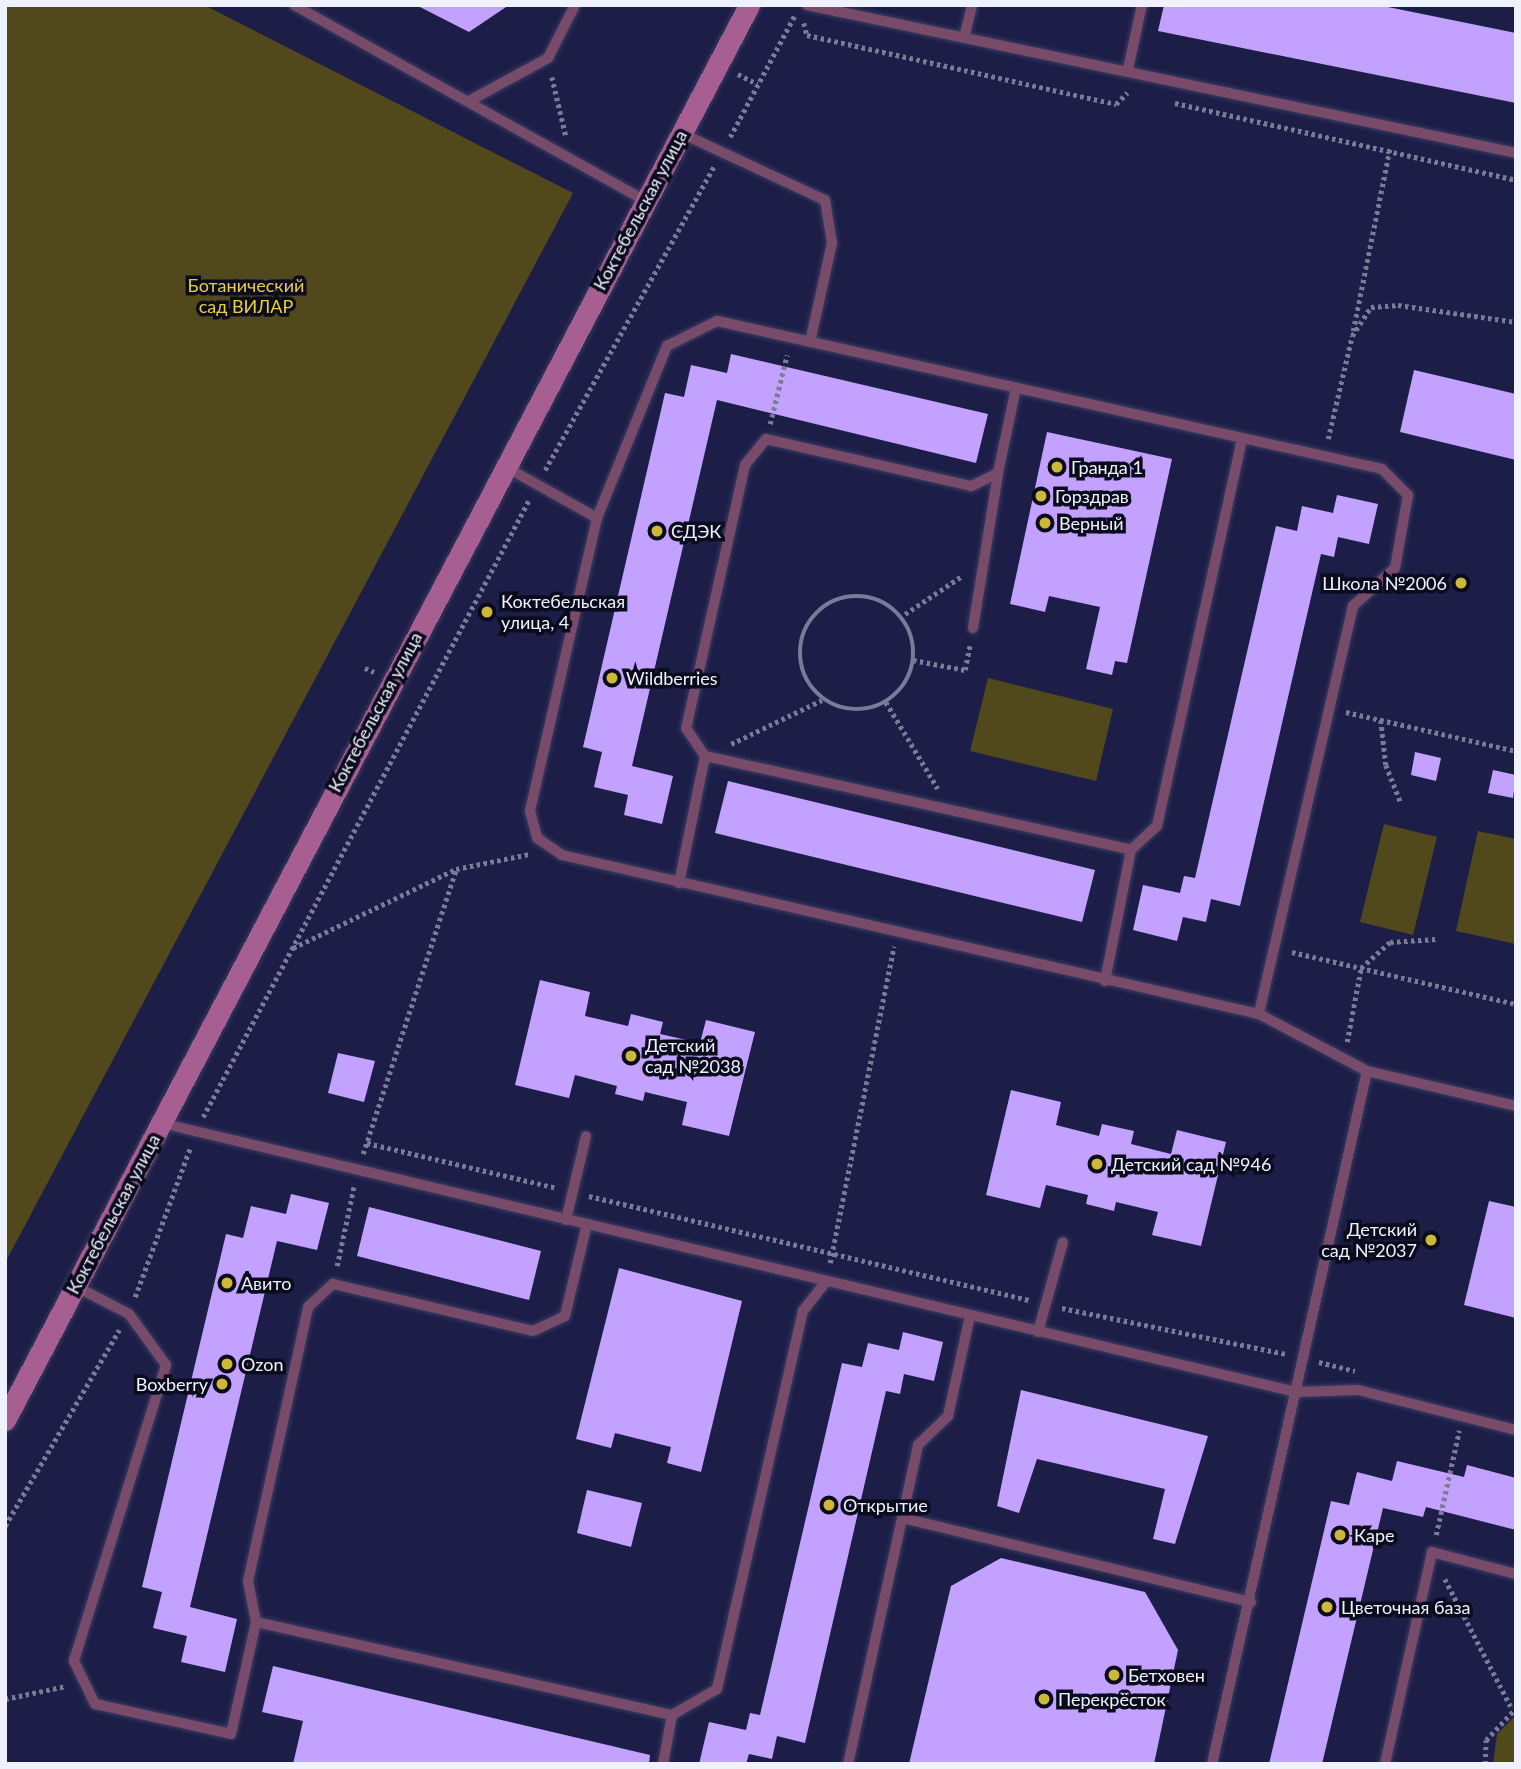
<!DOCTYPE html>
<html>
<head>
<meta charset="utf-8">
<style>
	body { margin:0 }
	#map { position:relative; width:1521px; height:1769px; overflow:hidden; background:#1d1e48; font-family:Lato,sans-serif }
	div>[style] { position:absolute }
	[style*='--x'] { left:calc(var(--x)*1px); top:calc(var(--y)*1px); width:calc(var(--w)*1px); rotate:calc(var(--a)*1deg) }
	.green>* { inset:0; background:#51491b }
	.building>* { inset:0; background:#c2a1ff }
	.path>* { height:4.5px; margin-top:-2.25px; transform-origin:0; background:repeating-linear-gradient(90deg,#797b97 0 3.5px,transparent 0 7px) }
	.path>.ring { margin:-2.25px; padding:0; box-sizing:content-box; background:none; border:4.5px solid #797b97; border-radius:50% }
	.roads { filter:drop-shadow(0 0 2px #3a3c61) drop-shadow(0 0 2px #3a3c61) }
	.lane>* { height:10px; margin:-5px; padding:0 5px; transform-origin:5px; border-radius:5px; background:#784b6a }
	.secondary>* { height:21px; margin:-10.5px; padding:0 10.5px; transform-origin:10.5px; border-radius:10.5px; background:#a75f91 }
	.dots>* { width:19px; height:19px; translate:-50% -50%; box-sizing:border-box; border:4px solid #0a0b1d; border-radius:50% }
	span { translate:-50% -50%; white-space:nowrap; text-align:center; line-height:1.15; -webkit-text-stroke:7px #0a0b1d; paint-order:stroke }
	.street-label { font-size:18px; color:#eff1fc }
	.park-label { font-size:18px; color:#e8cf3c }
	.poi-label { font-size:18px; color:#eff1fc }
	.left { translate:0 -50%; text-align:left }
	.right { translate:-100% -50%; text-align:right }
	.frame { position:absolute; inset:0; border:7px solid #eff1fc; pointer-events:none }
</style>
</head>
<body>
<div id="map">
	<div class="green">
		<div style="clip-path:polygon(5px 5px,204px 5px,573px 193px,5px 1263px)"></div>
		<div style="clip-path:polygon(988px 678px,1113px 709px,1096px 781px,970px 751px)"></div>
		<div style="clip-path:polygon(1384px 824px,1437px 837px,1413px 935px,1360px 922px)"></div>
		<div style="clip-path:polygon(1478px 831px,1516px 839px,1516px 944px,1456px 931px)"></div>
		<div style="clip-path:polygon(1516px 1715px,1516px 1764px,1493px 1764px,1497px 1734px)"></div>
	</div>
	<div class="building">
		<div style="clip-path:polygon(416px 5px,509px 5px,469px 32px)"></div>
		<div style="clip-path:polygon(1164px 5px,1378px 5px,1516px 33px,1516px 103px,1158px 31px)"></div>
		<div style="clip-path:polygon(731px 354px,988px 414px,976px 463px,717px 400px,632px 766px,673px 776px,662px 824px,624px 815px,628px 795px,594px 787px,602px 752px,583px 747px,665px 393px,684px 397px,691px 365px,727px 373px)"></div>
		<div style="clip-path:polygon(1414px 370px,1516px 394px,1516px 460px,1400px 432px)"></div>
		<div style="clip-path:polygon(1047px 432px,1172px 459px,1127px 663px,1115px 661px,1112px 675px,1086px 669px,1100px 607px,1049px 596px,1045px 612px,1010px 604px)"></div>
		<div style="clip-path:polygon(1337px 495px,1378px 504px,1369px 544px,1338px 537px,1334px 557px,1321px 554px,1240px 906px,1211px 899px,1206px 922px,1183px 917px,1177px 941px,1133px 930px,1143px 885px,1180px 893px,1184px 876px,1195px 878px,1276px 526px,1297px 531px,1302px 506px,1333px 513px)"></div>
		<div style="clip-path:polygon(1415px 752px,1441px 758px,1436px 781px,1411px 775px)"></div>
		<div style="clip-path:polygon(1493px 770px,1516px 775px,1513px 798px,1488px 793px)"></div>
		<div style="clip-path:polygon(728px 781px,1095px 870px,1082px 922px,715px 833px)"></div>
		<div style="clip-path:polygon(540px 980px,590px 992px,585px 1016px,628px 1026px,631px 1014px,663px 1022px,660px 1034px,700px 1043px,706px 1020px,755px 1032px,729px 1136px,682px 1125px,687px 1102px,645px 1092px,643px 1101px,615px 1094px,617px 1086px,575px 1075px,569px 1098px,515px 1085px)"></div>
		<div style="clip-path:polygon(338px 1053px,375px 1061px,364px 1102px,328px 1093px)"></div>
		<div style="clip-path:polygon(1011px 1090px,1061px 1102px,1056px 1125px,1099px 1136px,1102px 1124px,1134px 1131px,1131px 1144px,1171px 1154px,1177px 1130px,1226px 1142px,1201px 1246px,1152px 1235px,1158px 1212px,1116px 1202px,1114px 1211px,1086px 1204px,1088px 1195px,1046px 1185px,1040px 1208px,986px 1195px)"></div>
		<div style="clip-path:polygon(291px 1194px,329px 1203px,317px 1250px,277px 1241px,190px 1607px,237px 1619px,225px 1672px,181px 1662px,187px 1636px,153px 1628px,162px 1592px,142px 1587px,226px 1234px,243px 1238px,251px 1206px,286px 1214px)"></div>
		<div style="clip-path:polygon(1489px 1201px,1516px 1207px,1516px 1318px,1464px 1305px)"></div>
		<div style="clip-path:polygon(369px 1207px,541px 1251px,529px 1300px,357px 1256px)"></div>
		<div style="clip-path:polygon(619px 1268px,742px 1301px,701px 1472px,667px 1463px,671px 1447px,615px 1433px,611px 1448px,576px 1439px)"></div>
		<div style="clip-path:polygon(903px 1332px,943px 1342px,934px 1381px,904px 1374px,900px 1394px,886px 1391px,805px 1743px,777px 1736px,772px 1759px,749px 1754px,746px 1764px,699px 1764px,709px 1722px,746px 1730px,750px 1713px,760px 1715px,842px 1363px,862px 1367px,868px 1343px,899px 1350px)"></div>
		<div style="clip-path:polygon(1021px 1390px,1208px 1436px,1175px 1544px,1153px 1539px,1165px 1489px,1037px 1459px,1019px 1513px,997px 1506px)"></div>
		<div style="clip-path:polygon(1397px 1461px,1464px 1477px,1467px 1465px,1516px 1478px,1516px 1530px,1426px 1507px,1423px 1517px,1383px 1508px,1322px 1764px,1269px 1764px,1331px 1501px,1349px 1505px,1357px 1472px,1392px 1481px)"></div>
		<div style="clip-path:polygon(587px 1490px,642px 1503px,631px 1547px,577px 1533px)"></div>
		<div style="clip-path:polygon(1001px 1558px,1145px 1592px,1178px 1650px,1154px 1764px,909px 1764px,951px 1586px)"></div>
		<div style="clip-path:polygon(273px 1666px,650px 1755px,649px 1764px,293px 1764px,303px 1721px,262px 1712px)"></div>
	</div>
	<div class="path">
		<div style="--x:804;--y:23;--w:12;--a:76"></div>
		<div style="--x:807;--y:35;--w:317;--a:12.6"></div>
		<div style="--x:1116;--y:104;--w:16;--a:-45"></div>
		<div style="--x:738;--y:74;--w:22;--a:27"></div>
		<div style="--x:552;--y:77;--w:61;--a:76.7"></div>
		<div style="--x:1175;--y:103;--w:350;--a:12.7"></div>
		<div style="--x:730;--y:137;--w:138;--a:-62"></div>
		<div style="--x:1353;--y:331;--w:187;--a:-78.6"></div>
		<div style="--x:770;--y:424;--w:71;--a:-76.2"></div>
		<div style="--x:1328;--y:439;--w:106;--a:-76.9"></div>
		<div style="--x:1352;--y:336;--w:35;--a:-57"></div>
		<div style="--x:1371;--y:307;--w:27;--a:-4"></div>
		<div style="--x:1398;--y:305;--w:119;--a:8.2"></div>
		<div style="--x:545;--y:470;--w:348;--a:-60.9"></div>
		<div class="ring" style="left:800px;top:596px;width:109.5px;height:109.5px"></div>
		<div style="--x:905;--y:614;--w:69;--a:-33.7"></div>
		<div style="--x:913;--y:660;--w:53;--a:10.9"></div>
		<div style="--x:965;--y:670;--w:26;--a:-79"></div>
		<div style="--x:365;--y:668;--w:10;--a:24"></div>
		<div style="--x:886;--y:702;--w:101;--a:59.1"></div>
		<div style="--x:1346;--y:712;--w:174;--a:12.9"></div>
		<div style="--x:1381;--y:720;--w:45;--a:83.7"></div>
		<div style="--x:1386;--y:765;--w:41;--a:68.5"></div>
		<div style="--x:731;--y:744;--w:101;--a:-25.8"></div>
		<div style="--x:293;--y:948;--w:181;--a:-25.9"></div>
		<div style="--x:456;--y:869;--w:76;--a:-11.5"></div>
		<div style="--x:1292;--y:952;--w:230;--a:13.1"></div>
		<div style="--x:1347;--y:1042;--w:75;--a:-79.3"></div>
		<div style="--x:1361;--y:968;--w:39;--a:-42"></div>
		<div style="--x:1390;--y:942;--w:46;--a:-3.7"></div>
		<div style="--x:203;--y:1117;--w:698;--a:-62.15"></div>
		<div style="--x:367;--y:1143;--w:195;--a:13.3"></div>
		<div style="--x:363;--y:1154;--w:300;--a:-71.9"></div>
		<div style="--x:589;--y:1196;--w:453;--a:13.3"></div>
		<div style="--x:830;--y:1263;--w:323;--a:-78.6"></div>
		<div style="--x:337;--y:1266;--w:82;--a:-78"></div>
		<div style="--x:135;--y:1297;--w:159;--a:-69.7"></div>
		<div style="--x:1062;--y:1308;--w:230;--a:11.6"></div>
		<div style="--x:1319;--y:1362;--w:37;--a:14"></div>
		<div style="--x:5;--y:1526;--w:227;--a:-59.8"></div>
		<div style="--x:1436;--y:1535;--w:107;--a:-77.5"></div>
		<div style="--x:1445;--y:1579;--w:146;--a:62.7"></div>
		<div style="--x:5;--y:1699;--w:62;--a:-12"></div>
		<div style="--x:1485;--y:1764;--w:24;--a:-88"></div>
		<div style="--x:1486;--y:1740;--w:44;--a:-46.8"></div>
	</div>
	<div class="roads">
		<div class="lane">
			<div style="--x:294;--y:5;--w:402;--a:29.1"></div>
			<div style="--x:807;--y:5;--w:724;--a:11.79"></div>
			<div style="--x:965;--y:34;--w:30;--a:-76"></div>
			<div style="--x:1128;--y:69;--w:66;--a:-77.7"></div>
			<div style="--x:471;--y:100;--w:88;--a:-28.6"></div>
			<div style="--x:548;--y:58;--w:59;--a:-63"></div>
			<div style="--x:681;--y:133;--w:159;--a:25"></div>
			<div style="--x:825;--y:200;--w:44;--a:80.8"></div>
			<div style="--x:832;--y:243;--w:101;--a:102.5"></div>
			<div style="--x:1016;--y:388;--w:87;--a:102"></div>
			<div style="--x:998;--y:473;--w:30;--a:154"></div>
			<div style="--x:971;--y:486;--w:210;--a:-167.1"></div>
			<div style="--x:766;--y:439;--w:33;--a:129"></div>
			<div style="--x:745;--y:465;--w:270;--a:102.6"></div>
			<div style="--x:686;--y:728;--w:34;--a:56"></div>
			<div style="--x:705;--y:756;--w:436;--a:12.4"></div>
			<div style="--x:504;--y:466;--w:107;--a:29.2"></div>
			<div style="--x:597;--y:518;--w:301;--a:102.9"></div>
			<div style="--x:530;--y:811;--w:28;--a:75"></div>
			<div style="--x:537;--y:838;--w:30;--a:34"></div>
			<div style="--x:562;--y:855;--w:715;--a:12.85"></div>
			<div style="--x:1259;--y:1014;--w:122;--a:27.8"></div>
			<div style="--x:1367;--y:1071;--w:153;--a:13.2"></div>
			<div style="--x:597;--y:518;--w:186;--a:-67.9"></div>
			<div style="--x:667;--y:346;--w:56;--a:-26.6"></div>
			<div style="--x:717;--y:321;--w:681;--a:12.55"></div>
			<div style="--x:1382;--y:469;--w:37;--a:45"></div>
			<div style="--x:1408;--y:495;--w:74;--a:100.1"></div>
			<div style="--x:1395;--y:568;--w:57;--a:137.9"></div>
			<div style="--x:1353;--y:606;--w:419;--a:103"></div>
			<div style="--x:973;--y:628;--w:157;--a:-80.8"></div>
			<div style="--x:679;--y:883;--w:130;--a:-78.4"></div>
			<div style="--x:1105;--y:981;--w:134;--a:-78.8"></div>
			<div style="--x:1131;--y:850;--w:35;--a:-43"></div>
			<div style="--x:1157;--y:826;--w:397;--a:-77.6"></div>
			<div style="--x:161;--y:1123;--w:1166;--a:13.33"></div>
			<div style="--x:1296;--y:1392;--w:62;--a:-1.8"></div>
			<div style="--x:1358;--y:1390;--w:163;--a:14.2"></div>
			<div style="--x:566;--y:1220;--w:86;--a:-76.6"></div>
			<div style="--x:75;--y:1286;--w:61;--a:27.4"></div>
			<div style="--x:129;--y:1314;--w:63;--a:54"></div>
			<div style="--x:166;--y:1365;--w:310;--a:107.3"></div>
			<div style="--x:74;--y:1661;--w:48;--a:64"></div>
			<div style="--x:95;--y:1704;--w:139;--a:12.4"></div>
			<div style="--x:231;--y:1734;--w:115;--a:-77.4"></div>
			<div style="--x:256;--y:1622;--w:42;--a:-101"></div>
			<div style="--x:248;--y:1581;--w:280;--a:-77.6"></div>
			<div style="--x:308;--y:1307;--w:34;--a:-43"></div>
			<div style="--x:333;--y:1284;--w:205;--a:13.2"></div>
			<div style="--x:533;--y:1331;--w:35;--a:-25"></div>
			<div style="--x:565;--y:1316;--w:95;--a:-76.6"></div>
			<div style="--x:1038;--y:1332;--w:93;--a:-74.5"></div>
			<div style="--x:903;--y:1518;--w:358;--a:13.6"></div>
			<div style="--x:256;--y:1622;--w:426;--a:12.6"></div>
			<div style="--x:663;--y:1764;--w:50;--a:-79.6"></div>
			<div style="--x:672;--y:1715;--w:52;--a:-30"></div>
			<div style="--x:717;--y:1689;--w:388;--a:-77.2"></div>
			<div style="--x:803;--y:1311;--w:37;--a:-52"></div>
			<div style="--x:848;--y:1764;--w:327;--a:-77.6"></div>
			<div style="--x:918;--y:1445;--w:42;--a:-44"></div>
			<div style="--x:948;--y:1416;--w:102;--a:-77.6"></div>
			<div style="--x:1212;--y:1764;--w:710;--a:-77.39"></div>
			<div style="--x:1385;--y:1764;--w:217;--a:-77.5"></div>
			<div style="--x:1432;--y:1552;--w:87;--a:14.7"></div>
		</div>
		<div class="secondary">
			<div style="--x:5;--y:1420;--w:1599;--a:-62.26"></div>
		</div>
	</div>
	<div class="dots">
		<div style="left:1057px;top:467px;background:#ceb837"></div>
		<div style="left:1041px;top:496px;background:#ceb837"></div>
		<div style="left:1045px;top:523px;background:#ceb837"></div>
		<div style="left:657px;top:531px;background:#ceb837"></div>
		<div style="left:1461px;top:583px;background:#ceb837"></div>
		<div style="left:487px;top:612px;background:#ceb837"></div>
		<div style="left:612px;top:678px;background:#ceb837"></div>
		<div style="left:631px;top:1056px;background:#ceb837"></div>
		<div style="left:1097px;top:1164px;background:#ceb837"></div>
		<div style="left:1431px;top:1240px;background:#ceb837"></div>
		<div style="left:227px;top:1283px;background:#ceb837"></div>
		<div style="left:227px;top:1364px;background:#ceb837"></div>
		<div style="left:222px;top:1384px;background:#ceb837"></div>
		<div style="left:829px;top:1505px;background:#ceb837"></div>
		<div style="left:1340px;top:1535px;background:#ceb837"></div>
		<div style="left:1327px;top:1607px;background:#ceb837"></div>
		<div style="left:1114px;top:1675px;background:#ceb837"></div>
		<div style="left:1044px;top:1699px;background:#ceb837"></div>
	</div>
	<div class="street-label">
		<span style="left:640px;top:210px;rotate:-62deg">Коктебельская улица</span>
		<span style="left:375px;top:712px;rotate:-62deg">Коктебельская улица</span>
		<span style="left:113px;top:1214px;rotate:-62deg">Коктебельская улица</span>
	</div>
	<div class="park-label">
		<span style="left:246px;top:296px">Ботанический<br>сад ВИЛАР</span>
	</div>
	<div class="poi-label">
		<span class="left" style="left:1071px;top:467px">Гранда 1</span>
		<span class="left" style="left:1055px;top:496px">Горздрав</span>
		<span class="left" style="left:1059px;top:523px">Верный</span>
		<span class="left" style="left:671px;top:531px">СДЭК</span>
		<span class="right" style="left:1447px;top:583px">Школа №2006</span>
		<span class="left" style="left:501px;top:612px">Коктебельская<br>улица, 4</span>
		<span class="left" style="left:626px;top:678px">Wildberries</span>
		<span class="left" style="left:645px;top:1056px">Детский<br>сад №2038</span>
		<span class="left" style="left:1111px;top:1164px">Детский сад №946</span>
		<span class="right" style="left:1417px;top:1240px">Детский<br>сад №2037</span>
		<span class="left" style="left:241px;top:1283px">Авито</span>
		<span class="left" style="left:241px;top:1364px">Ozon</span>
		<span class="right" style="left:208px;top:1384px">Boxberry</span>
		<span class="left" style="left:843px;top:1505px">Открытие</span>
		<span class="left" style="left:1354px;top:1535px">Каре</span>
		<span class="left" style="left:1341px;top:1607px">Цветочная база</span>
		<span class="left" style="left:1128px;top:1675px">Бетховен</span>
		<span class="left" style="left:1058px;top:1699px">Перекрёсток</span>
	</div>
	<div class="frame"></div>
</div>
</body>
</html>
